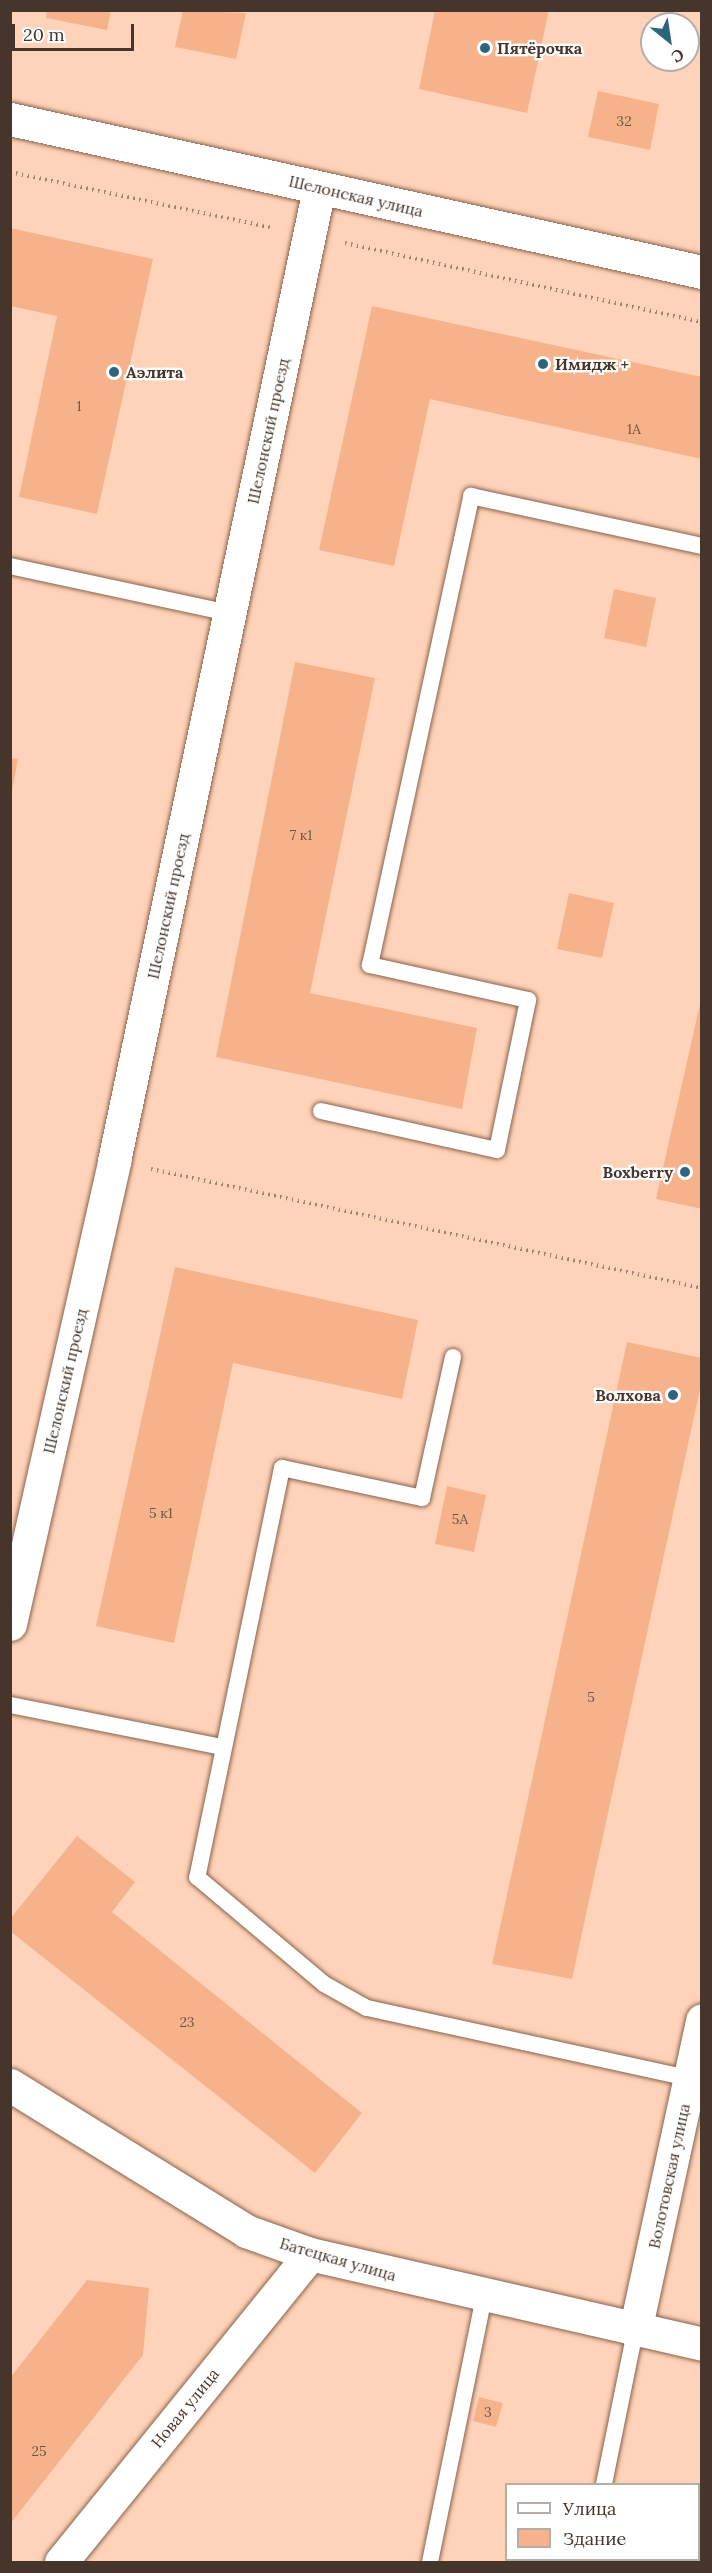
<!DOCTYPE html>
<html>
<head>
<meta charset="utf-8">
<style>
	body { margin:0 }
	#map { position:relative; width:712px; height:2573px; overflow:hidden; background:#ffd3b9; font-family:Lora,serif }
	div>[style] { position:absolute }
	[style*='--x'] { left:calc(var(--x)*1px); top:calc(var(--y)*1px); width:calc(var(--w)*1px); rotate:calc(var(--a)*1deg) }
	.building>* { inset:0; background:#f6b38b }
	.path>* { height:4px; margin-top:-2px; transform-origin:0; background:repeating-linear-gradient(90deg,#a18371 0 1.5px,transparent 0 6px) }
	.roads { filter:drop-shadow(0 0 2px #89634c) drop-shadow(0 0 2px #89634c) }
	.service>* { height:16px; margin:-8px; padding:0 8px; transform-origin:8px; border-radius:8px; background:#fff }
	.minor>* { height:33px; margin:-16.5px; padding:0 16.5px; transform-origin:16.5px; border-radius:16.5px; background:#fff }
	.dots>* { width:16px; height:16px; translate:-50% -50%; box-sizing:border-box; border:3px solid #fefefe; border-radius:50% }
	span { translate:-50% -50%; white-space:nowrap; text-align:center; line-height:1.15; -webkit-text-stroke:4.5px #fefefe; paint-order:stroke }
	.number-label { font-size:14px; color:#725442 }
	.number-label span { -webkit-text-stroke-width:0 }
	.poi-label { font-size:16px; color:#46352a; font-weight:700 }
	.left { translate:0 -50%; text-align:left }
	.right { translate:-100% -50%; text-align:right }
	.street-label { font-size:16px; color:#46352a }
	.frame { position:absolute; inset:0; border:12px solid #46352a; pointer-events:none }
	.legend { position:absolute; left:505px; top:2483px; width:195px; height:78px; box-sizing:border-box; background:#fefefe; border:2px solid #b4aea9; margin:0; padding:8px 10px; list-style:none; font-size:18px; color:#46352a }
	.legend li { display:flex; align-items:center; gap:12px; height:30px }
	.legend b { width:30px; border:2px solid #b4aea9 }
	.north { position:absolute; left:640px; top:12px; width:60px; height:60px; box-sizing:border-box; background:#fefefe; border:2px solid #b4aea9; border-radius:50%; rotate:150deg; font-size:16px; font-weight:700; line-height:24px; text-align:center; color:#46352a }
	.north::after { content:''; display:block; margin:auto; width:21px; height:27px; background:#2d647e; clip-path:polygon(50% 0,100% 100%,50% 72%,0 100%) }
	.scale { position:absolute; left:12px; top:24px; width:122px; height:27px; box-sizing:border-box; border:3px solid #46352a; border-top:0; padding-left:8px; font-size:18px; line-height:21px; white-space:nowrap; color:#46352a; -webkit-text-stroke:4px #fefefe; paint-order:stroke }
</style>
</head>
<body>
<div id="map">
	<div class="building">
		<div style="clip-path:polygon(47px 10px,111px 10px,107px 30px,46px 18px)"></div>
		<div style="clip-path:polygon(183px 10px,246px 13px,236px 59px,175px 47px)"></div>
		<div style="clip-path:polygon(435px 10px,549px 10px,527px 113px,419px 89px)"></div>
		<div style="clip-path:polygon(598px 91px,659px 104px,650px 150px,588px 137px)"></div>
		<div style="clip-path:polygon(10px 228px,153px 259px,97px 514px,19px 497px,57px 316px,10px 306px)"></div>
		<div style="clip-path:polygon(372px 306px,702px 377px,702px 459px,430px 399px,394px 566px,319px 550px)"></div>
		<div style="clip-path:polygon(614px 589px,656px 598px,646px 647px,604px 638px)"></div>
		<div style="clip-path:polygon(295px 662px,375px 678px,310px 993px,477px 1028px,462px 1109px,216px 1057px)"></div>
		<div style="clip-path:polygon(10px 758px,18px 759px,12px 791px,10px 791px)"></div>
		<div style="clip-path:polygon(569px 893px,614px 903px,602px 958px,557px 949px)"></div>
		<div style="clip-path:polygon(702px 995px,702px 1209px,656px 1199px)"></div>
		<div style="clip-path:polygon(175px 1267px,418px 1320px,402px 1399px,233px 1363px,174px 1643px,96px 1626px)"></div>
		<div style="clip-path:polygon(627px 1342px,702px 1358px,702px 1380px,572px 1979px,492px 1964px)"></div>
		<div style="clip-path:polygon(447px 1486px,486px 1495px,474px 1552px,435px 1544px)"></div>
		<div style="clip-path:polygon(77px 1836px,135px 1882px,112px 1912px,362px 2113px,315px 2173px,10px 1931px,10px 1919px)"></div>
		<div style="clip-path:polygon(87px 2280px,149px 2288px,143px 2355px,10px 2524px,10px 2378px)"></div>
		<div style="clip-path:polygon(479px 2397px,503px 2403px,496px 2427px,473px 2421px)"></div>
		<div style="clip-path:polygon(702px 2495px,702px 2562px,686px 2562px,698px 2560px)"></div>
	</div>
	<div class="path">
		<div style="--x:10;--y:172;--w:269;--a:12"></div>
		<div style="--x:345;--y:243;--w:366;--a:12.5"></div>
		<div style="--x:151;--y:1169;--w:564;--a:12.19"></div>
	</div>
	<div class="roads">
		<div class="service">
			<div style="--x:10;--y:566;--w:225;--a:12.1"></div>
			<div style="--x:321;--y:1111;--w:180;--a:12.5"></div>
			<div style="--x:497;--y:1150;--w:153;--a:-78.3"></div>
			<div style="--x:528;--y:1000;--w:162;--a:-167.5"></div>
			<div style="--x:370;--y:965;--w:480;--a:-77.8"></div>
			<div style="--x:471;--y:496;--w:236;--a:12.2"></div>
			<div style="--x:453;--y:1357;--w:144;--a:102.4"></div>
			<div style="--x:422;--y:1498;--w:143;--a:-167.9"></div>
			<div style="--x:282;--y:1468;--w:418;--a:101.7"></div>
			<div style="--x:197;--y:1877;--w:166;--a:40.1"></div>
			<div style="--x:324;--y:1984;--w:49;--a:29.2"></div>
			<div style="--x:367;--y:2008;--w:330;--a:12.3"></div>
			<div style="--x:10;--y:1705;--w:216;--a:11.2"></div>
			<div style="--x:604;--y:2484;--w:156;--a:-78.5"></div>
			<div style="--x:430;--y:2562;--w:270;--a:-78.5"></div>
			<div style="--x:588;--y:2562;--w:2;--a:-90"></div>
		</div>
		<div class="minor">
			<div style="--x:10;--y:119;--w:709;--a:12.47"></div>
			<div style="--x:10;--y:1624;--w:475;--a:-77.3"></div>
			<div style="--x:114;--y:1161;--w:994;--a:-78.1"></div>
			<div style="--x:10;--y:2085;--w:278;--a:31.7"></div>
			<div style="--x:246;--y:2231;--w:68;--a:19.8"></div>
			<div style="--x:310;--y:2254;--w:402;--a:12.9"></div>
			<div style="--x:635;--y:2331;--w:318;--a:-77.8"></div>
			<div style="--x:61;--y:2562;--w:396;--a:-51"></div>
		</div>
	</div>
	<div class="dots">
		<div style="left:485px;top:48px;background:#2d647e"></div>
		<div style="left:543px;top:364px;background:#2d647e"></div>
		<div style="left:114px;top:372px;background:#2d647e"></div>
		<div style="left:685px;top:1172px;background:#2d647e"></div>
		<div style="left:673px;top:1395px;background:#2d647e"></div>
	</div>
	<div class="number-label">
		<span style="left:624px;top:121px">32</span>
		<span style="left:79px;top:406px">1</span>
		<span style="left:634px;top:429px">1А</span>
		<span style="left:301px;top:835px">7 к1</span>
		<span style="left:161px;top:1513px">5 к1</span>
		<span style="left:460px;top:1519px">5А</span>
		<span style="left:591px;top:1697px">5</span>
		<span style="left:187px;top:2022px">23</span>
		<span style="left:488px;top:2412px">3</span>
		<span style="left:39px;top:2451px">25</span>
	</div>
	<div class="poi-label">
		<span class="left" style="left:497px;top:48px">Пятёрочка</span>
		<span class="left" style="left:555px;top:364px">Имидж +</span>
		<span class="left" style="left:126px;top:372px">Аэлита</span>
		<span class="right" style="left:673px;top:1172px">Boxberry</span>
		<span class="right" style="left:661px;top:1395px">Волхова</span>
	</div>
	<div class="street-label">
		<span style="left:356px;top:196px;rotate:13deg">Шелонская улица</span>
		<span style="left:268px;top:431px;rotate:-78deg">Шелонский проезд</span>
		<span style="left:168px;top:906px;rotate:-78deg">Шелонский проезд</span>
		<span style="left:65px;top:1381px;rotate:-77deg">Шелонский проезд</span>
		<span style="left:669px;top:2176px;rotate:-78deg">Волотовская улица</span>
		<span style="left:338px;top:2259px;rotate:16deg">Батецкая улица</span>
		<span style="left:185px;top:2408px;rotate:-51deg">Новая улица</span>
	</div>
	<div class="frame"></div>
	<ul class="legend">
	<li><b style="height:8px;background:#fff"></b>Улица</li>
	<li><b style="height:16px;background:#f6b38b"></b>Здание</li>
	</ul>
	<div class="north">С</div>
	<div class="scale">20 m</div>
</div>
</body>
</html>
